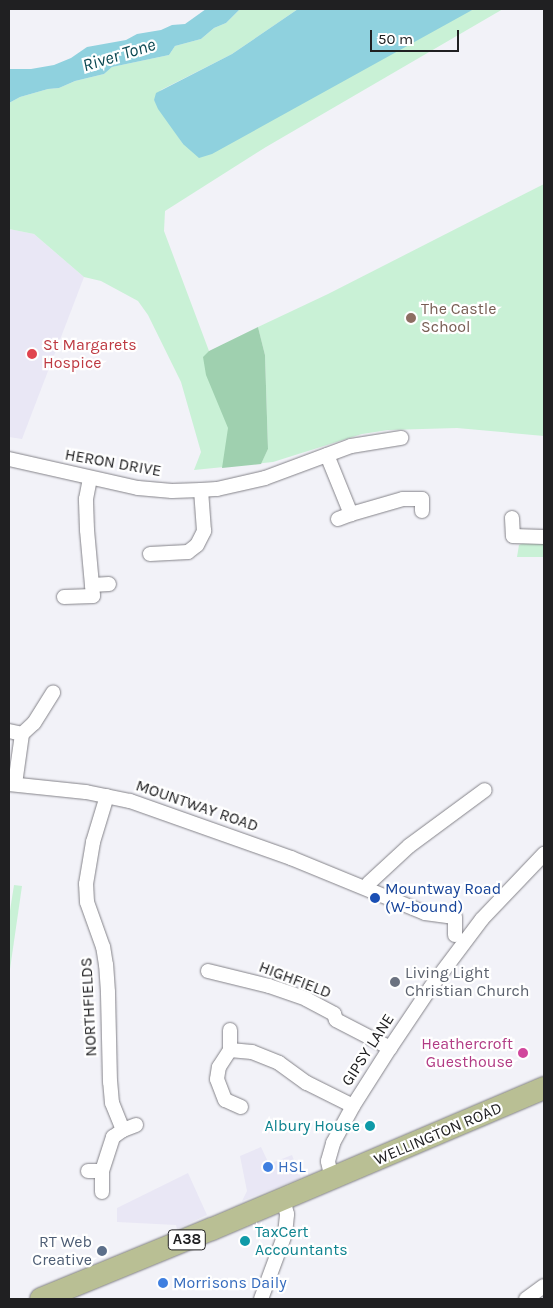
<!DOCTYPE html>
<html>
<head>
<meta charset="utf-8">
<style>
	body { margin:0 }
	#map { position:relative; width:553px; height:1308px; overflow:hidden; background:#f2f2f8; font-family:Karla,sans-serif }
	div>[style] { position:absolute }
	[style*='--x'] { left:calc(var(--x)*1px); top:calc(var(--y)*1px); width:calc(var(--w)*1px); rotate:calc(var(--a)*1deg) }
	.built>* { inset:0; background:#e9e7f5 }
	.green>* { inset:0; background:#c9f1d6 }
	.forest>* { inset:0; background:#9fd0af }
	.water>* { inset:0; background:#8fd1de }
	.roads { filter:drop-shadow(0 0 1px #848389) drop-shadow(0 0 1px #848389) }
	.minor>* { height:14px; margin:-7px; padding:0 7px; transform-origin:7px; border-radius:7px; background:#fff }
	.primary>* { height:22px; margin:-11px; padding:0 11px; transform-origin:11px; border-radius:11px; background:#b9bf94 }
	.dots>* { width:14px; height:14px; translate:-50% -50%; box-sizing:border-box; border:2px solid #fff; border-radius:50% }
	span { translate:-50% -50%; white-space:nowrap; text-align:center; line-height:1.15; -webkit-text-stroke:4.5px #fff; paint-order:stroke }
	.shield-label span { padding:1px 4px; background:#fff; border:1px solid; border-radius:4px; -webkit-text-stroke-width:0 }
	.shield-label { font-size:15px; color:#202022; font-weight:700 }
	.education-label { font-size:16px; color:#785e54 }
	.left { translate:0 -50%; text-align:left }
	.health-label { font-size:16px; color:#be3a42 }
	.street-label { font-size:16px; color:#202022 }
	.transit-label { font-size:16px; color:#164399 }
	.worship-label { font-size:16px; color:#5b616d }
	.hotel-label { font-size:16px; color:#b23c85 }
	.right { translate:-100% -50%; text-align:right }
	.culture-label { font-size:16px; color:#0d838f }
	.shop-label { font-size:16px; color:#366cbe }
	.service-label { font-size:16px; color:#4e5e75 }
	.water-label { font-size:18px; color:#0b4852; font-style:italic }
	.frame { position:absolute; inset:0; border:10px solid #202022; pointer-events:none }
	.scale { position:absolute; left:370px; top:30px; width:89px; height:22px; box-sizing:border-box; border:2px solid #202022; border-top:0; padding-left:6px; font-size:15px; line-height:18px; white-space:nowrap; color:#202022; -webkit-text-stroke:4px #fff; paint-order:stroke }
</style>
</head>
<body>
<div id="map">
	<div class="built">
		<div style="clip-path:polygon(9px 229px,34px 234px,84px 277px,22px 439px,9px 437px)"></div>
		<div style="clip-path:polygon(261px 1147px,269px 1164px,292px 1155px,301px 1178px,242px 1201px,247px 1191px,240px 1156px)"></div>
		<div style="clip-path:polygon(188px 1173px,207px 1215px,177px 1229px,176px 1225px,117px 1222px,117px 1208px)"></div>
	</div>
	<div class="green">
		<div style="clip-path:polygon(240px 9px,298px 9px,232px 54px,161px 90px,154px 100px,183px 144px,474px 9px,503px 9px,266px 147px,165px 211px,164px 231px,209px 351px,261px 463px,268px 449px,265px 355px,258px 327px,328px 294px,544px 184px,544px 436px,457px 428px,388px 430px,362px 434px,273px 462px,194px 470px,201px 452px,181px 382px,148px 315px,138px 301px,101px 281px,84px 277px,34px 234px,9px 229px,9px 103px,20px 97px,48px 89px,59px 88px,75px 81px,104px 74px,112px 67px,169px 55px,175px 46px,201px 39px,214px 28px,226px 23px)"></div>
		<div style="clip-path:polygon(525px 542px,544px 542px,544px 557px,517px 557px,519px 545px)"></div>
		<div style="clip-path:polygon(14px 885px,22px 886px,10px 969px,9px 917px)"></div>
	</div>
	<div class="forest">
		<div style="clip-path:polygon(258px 327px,265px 355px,268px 449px,261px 464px,222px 468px,228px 428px,206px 375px,203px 357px,209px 351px)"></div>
	</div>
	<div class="water">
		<div style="clip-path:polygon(206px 9px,240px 9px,226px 23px,214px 28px,201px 39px,175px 46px,169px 55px,112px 67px,104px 74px,75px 81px,59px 88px,48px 89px,20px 97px,9px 103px,9px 69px,31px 69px,54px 65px,71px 58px,87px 47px,126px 40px,137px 34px,161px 30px,172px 25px,185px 24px)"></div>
		<div style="clip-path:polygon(298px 9px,474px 9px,212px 154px,199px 158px,183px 144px,158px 109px,154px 100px,156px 93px,232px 54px)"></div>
	</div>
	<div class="roads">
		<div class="minor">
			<div style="--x:327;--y:455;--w:64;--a:67.9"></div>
			<div style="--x:351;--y:514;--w:54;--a:-16.1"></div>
			<div style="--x:403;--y:499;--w:19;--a:0"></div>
			<div style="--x:422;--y:499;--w:12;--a:90"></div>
			<div style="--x:9;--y:459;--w:132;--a:12.7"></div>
			<div style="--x:138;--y:488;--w:34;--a:5"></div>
			<div style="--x:172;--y:491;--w:29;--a:-2"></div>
			<div style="--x:201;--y:490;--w:16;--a:-4"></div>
			<div style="--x:217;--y:489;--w:49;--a:-12.9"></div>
			<div style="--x:265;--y:478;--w:92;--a:-20.4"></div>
			<div style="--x:351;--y:446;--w:51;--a:-9.1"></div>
			<div style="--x:512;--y:518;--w:18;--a:87"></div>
			<div style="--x:513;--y:536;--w:31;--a:2"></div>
			<div style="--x:338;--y:519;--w:14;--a:-21"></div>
			<div style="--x:150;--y:554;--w:38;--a:-3"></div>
			<div style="--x:188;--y:552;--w:11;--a:-38"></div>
			<div style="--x:197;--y:545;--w:16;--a:-63"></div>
			<div style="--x:204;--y:531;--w:41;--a:-94.2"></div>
			<div style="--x:92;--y:585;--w:17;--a:-3"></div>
			<div style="--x:64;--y:597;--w:29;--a:-2"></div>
			<div style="--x:93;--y:596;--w:66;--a:-95.2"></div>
			<div style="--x:87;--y:530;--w:31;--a:-92"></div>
			<div style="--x:86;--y:499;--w:21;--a:-79"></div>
			<div style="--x:9;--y:731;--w:13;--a:13"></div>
			<div style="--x:9;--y:784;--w:77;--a:5.9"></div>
			<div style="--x:86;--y:792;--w:45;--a:11.6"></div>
			<div style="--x:130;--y:801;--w:171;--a:19.5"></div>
			<div style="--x:291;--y:858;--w:145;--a:22.3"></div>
			<div style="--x:425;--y:913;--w:30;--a:8"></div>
			<div style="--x:455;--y:917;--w:18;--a:90"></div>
			<div style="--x:15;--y:784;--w:50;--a:-82"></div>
			<div style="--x:22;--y:734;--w:16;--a:-43"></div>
			<div style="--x:34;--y:723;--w:36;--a:-58"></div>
			<div style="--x:367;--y:888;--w:5;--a:-68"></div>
			<div style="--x:369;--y:883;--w:54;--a:-42.8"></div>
			<div style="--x:409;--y:846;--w:94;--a:-36.4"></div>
			<div style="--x:208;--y:971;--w:63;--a:13.8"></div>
			<div style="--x:269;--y:986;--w:39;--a:19"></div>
			<div style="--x:306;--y:999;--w:32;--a:28"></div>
			<div style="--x:334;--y:1014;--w:6;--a:72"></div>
			<div style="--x:336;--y:1020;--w:61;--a:27.4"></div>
			<div style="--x:230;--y:1030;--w:20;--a:90"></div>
			<div style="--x:241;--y:1107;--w:17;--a:-156"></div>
			<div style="--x:225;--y:1100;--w:22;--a:-111"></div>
			<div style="--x:217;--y:1079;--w:12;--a:-81"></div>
			<div style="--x:219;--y:1067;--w:20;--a:-57"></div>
			<div style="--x:230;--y:1050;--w:22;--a:5"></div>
			<div style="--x:252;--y:1052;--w:29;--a:22"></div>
			<div style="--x:279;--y:1063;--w:34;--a:36"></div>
			<div style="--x:307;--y:1083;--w:51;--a:26.6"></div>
			<div style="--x:123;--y:1130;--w:14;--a:-21"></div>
			<div style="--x:88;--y:1171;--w:14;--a:0"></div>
			<div style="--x:332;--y:1179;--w:18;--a:-103"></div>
			<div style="--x:328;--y:1161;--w:19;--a:-74"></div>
			<div style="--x:333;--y:1143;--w:42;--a:-61.6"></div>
			<div style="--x:353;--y:1106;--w:69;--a:-57.5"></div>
			<div style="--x:390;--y:1048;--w:73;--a:-56.1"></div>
			<div style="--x:431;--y:987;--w:85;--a:-53.1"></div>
			<div style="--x:482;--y:919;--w:90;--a:-46.4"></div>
			<div style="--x:102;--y:1192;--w:21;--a:-90"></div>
			<div style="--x:102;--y:1171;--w:36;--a:-72"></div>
			<div style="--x:113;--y:1137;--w:12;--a:-35"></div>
			<div style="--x:123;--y:1130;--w:29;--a:-112"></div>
			<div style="--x:112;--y:1103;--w:21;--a:-95"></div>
			<div style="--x:110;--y:1082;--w:90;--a:-91.3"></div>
			<div style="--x:108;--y:992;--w:27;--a:-94"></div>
			<div style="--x:106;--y:965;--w:18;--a:-99"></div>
			<div style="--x:103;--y:947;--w:48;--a:-109.6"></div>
			<div style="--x:87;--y:902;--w:18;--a:-93"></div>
			<div style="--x:86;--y:884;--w:43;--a:-80.5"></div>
			<div style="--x:93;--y:842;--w:48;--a:-73.1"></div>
			<div style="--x:261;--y:1299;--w:69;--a:-69.7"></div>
			<div style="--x:285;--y:1234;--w:20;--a:-84"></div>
			<div style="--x:287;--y:1214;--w:16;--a:-105"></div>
			<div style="--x:526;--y:1299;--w:22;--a:-36"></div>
		</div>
		<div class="primary">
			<div style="--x:41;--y:1299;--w:185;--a:-22.3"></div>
			<div style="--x:212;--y:1229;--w:361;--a:-23"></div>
		</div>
	</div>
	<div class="dots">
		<div style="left:411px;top:318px;background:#8d6e63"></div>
		<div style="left:32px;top:354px;background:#e0444e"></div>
		<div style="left:375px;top:898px;background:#1a4fb4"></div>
		<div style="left:395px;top:982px;background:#6b7280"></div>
		<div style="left:523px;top:1053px;background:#d1479c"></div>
		<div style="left:370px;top:1126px;background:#0f9aa8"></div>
		<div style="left:268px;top:1167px;background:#3f7fe0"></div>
		<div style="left:245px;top:1241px;background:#0f9aa8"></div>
		<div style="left:102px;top:1251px;background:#5c6f8a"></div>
		<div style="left:163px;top:1283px;background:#3f7fe0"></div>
	</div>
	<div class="shield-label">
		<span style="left:187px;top:1240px">A38</span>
	</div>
	<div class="education-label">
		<span class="left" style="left:421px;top:318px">The Castle<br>School</span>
	</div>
	<div class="health-label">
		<span class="left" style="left:43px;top:354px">St Margarets<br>Hospice</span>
	</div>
	<div class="street-label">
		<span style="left:113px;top:463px;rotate:10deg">HERON DRIVE</span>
		<span style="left:197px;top:806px;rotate:19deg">MOUNTWAY ROAD</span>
		<span style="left:295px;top:980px;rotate:21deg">HIGHFIELD</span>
		<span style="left:89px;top:1007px;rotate:-93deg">NORTHFIELDS</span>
		<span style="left:368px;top:1050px;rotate:-57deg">GIPSY LANE</span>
		<span style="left:438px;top:1134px;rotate:-23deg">WELLINGTON ROAD</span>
	</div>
	<div class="transit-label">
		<span class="left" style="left:385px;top:898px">Mountway Road<br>(W-bound)</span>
	</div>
	<div class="worship-label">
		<span class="left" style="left:405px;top:982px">Living Light<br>Christian Church</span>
	</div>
	<div class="hotel-label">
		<span class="right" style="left:513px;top:1053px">Heathercroft<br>Guesthouse</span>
	</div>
	<div class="culture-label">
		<span class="right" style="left:360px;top:1126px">Albury House</span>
		<span class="left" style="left:255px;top:1241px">TaxCert<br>Accountants</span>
	</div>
	<div class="shop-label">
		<span class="left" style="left:278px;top:1167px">HSL</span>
		<span class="left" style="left:173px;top:1283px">Morrisons Daily</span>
	</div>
	<div class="service-label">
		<span class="right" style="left:92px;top:1251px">RT Web<br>Creative</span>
	</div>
	<div class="water-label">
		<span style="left:119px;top:55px;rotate:-17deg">River Tone</span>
	</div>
	<div class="frame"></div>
	<div class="scale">50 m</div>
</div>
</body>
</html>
